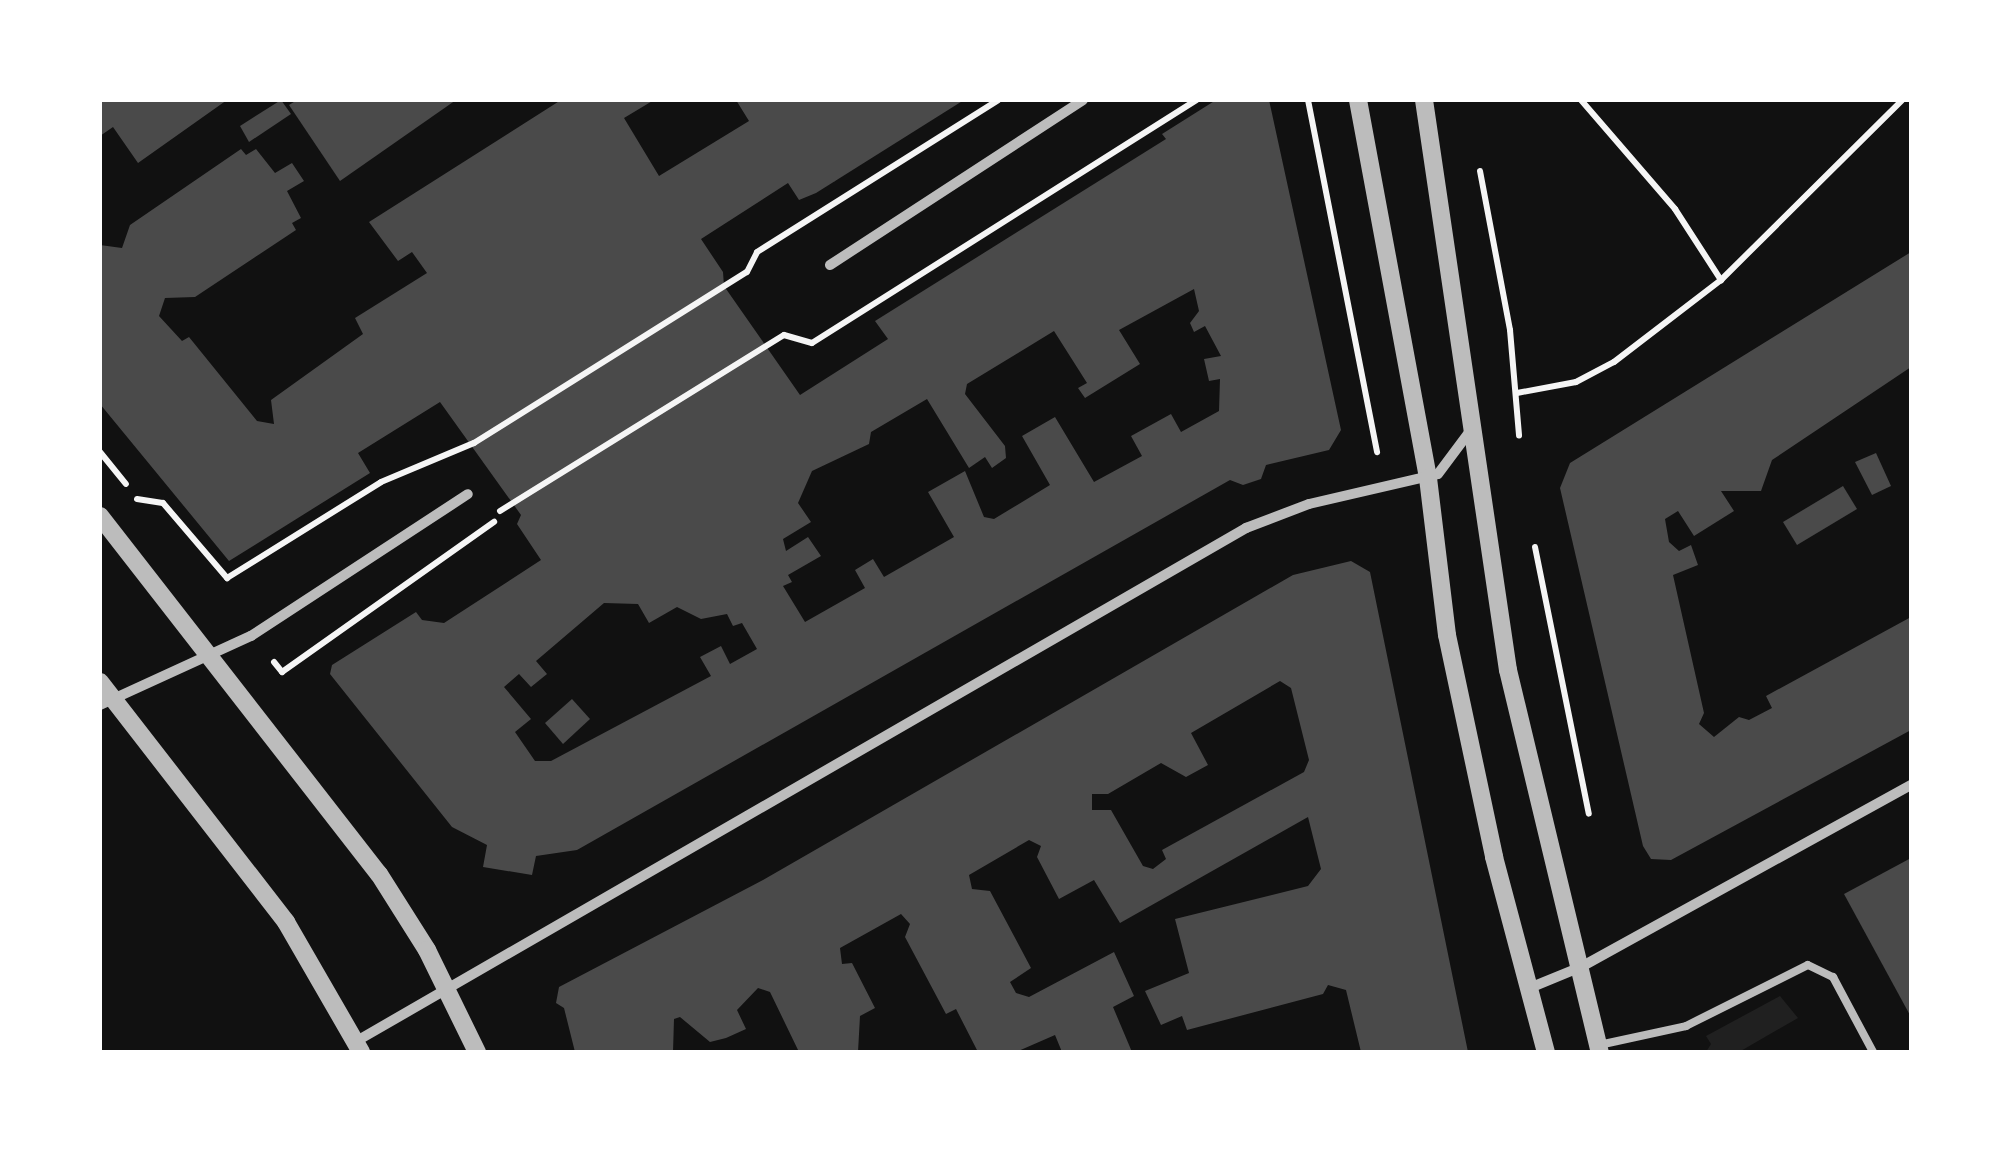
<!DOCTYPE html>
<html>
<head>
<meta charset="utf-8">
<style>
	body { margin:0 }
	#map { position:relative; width:2011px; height:1152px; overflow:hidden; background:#111; font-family:Signika,sans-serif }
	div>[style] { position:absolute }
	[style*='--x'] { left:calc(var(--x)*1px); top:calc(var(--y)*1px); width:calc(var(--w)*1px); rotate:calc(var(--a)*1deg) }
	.green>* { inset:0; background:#202020 }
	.building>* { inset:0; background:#4a4a4a }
	.path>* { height:6px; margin:-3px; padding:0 3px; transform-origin:3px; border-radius:3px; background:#f5f5f5 }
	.service>* { height:8px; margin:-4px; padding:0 4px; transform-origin:4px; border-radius:4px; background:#bcbcbc }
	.minor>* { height:10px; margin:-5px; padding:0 5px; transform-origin:5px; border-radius:5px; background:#bcbcbc }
	.tertiary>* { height:18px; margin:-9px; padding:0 9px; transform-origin:9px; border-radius:9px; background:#bcbcbc }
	span { translate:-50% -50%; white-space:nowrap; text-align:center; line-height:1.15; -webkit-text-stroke:10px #fff; paint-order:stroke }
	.frame { position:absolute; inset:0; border:102px solid #fff; pointer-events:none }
</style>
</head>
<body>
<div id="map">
	<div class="green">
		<div style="clip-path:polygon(1780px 996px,1798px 1018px,1739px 1052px,1706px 1052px,1711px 1044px,1706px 1036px)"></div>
	</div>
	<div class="building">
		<div style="clip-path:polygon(100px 100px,227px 100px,138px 163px,113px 127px,100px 136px)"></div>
		<div style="clip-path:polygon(281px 100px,291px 114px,249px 142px,240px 126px)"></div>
		<div style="clip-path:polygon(297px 100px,456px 100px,340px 181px,289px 105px)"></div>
		<div style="clip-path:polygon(evenodd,561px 100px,654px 100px,624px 118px,659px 176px,749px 121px,736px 100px,964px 100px,816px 193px,799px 200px,788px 183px,701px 239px,723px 272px,724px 286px,800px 395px,888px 339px,875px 321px,1166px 139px,1162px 134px,1216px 100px,1269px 100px,1341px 430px,1329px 450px,1266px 465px,1261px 479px,1243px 485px,1230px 480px,577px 850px,536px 856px,532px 875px,483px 867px,487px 845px,452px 827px,330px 674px,332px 665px,416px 612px,422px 620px,444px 623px,541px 560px,517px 524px,521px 515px,440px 402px,358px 453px,370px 473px,229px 561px,100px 404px,100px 245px,122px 248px,130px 225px,241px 149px,246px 155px,256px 149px,275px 173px,292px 163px,304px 181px,287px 191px,301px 218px,292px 223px,296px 230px,195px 297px,165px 298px,159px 316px,182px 341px,189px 337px,257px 421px,274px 424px,271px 400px,363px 334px,355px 318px,427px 273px,412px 252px,398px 261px,369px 222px,561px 100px,1194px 289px,1199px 311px,1190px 323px,1194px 332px,1205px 326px,1221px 356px,1204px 359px,1209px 381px,1220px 379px,1219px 411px,1181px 432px,1171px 414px,1131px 436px,1142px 456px,1094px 482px,1055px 417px,1022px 436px,1050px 485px,994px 519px,984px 517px,965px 471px,928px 492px,954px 537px,884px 577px,873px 559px,855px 570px,865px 588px,805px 622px,783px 586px,792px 582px,788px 575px,821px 556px,808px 537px,786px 551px,783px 539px,811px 522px,798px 503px,812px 471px,869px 444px,871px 432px,927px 399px,969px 468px,985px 457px,992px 468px,1006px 458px,1005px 446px,965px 394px,967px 384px,1054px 331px,1087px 383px,1078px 388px,1085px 398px,1140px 364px,1119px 330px,1194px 289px,561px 100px,604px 603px,638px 604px,649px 623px,677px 607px,701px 619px,727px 614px,733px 626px,742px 623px,757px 649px,730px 664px,721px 646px,700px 657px,711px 676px,551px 761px,535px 761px,515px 732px,531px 719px,504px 687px,519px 674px,531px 687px,547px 674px,536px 661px,604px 603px)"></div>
		<div style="clip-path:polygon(1911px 252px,1911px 367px,1772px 460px,1761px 491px,1721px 491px,1734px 511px,1694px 536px,1678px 511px,1665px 519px,1669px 542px,1679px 551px,1691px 545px,1698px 565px,1673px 575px,1704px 713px,1699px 724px,1714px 737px,1739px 717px,1749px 720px,1772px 708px,1766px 696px,1911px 617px,1911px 730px,1671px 860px,1651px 859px,1643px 846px,1560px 488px,1570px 463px)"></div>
		<div style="clip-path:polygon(1876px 453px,1891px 486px,1872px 495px,1855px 462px)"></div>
		<div style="clip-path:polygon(1843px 486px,1857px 509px,1797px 545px,1783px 522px)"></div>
		<div style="clip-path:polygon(evenodd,1351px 561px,1370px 572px,1468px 1052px,1361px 1052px,1346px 990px,1328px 985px,1323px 994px,1187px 1030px,1182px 1016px,1161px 1025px,1145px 991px,1189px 973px,1175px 919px,1308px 886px,1321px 869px,1308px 817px,1120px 923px,1094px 880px,1059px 899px,1037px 857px,1041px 846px,1029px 840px,969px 875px,972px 889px,990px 891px,1031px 968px,1010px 982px,1016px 993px,1029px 997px,1114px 952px,1134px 996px,1113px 1007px,1132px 1052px,1062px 1052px,1055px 1035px,1016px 1052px,978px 1052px,956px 1009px,946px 1014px,905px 937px,910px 924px,901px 914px,840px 948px,842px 964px,852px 963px,875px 1008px,860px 1016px,858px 1052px,799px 1052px,770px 992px,758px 988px,737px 1010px,746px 1029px,726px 1038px,710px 1042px,680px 1017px,674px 1019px,673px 1052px,575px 1052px,564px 1008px,556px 1003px,559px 987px,763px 880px,1293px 575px,1351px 561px,1280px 681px,1291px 688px,1309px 760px,1304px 772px,1162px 850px,1166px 859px,1153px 869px,1143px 866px,1111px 810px,1092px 810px,1092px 794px,1108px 794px,1161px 763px,1186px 777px,1208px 765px,1191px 733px,1280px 681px)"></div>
		<div style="clip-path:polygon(572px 699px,590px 719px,563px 744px,545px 723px)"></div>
		<div style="clip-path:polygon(1911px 858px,1911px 1017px,1844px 894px)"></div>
	</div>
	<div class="path">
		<div style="--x:1308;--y:100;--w:359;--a:78.9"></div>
		<div style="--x:1581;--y:100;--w:144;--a:49.2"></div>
		<div style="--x:1675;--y:209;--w:85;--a:57.1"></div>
		<div style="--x:1480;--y:171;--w:162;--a:79.3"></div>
		<div style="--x:1510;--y:330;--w:106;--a:85.1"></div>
		<div style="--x:1517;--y:393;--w:60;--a:-10.6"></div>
		<div style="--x:1576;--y:382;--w:43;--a:-27.8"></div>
		<div style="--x:1614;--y:362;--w:135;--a:-37.5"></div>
		<div style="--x:1721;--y:280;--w:255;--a:-44.8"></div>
		<div style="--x:100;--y:452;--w:41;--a:50.9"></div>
		<div style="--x:137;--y:499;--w:26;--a:9"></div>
		<div style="--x:163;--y:503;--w:99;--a:49.5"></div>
		<div style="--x:227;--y:578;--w:181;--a:-31.9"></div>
		<div style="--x:381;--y:482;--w:101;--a:-22.8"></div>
		<div style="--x:474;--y:443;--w:322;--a:-32.1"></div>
		<div style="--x:747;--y:272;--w:22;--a:-63"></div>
		<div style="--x:757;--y:252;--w:285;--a:-32.2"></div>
		<div style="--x:500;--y:511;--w:334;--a:-31.8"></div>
		<div style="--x:784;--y:335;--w:29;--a:16"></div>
		<div style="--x:812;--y:343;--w:455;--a:-32.3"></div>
		<div style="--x:1535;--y:547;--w:272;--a:78.6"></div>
		<div style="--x:274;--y:662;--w:13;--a:51"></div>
		<div style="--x:282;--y:672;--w:260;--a:-35.3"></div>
	</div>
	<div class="service">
		<div style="--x:1599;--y:1045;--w:89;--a:-12.3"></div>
		<div style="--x:1686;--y:1026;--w:136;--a:-26.6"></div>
		<div style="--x:1808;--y:965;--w:28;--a:26"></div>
		<div style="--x:1833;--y:977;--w:85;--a:61.9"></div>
	</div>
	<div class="minor">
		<div style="--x:830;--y:265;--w:302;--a:-33.1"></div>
		<div style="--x:100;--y:705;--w:166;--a:-24.6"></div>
		<div style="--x:251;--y:636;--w:259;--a:-33.2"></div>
		<div style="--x:1532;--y:987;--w:53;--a:-22.2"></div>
		<div style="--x:1581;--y:967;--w:377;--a:-28.9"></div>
		<div style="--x:355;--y:1042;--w:1029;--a:-29.98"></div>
		<div style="--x:1246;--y:528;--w:67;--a:-20.9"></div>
		<div style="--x:1309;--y:504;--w:132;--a:-13.1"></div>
		<div style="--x:1438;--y:474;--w:54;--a:-53.3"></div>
	</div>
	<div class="tertiary">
		<div style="--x:1358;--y:100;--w:384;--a:79.5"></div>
		<div style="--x:1428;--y:478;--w:158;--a:83.1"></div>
		<div style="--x:1447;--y:635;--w:227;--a:78"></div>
		<div style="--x:1494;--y:857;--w:202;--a:75.1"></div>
		<div style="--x:1424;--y:100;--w:576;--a:81.62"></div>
		<div style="--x:1508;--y:670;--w:393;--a:76.5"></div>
		<div style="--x:100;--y:516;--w:454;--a:52.1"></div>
		<div style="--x:379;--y:874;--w:90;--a:57.7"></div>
		<div style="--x:427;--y:950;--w:114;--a:63.9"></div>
		<div style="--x:100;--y:682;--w:304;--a:52.2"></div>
		<div style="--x:286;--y:922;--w:150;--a:60"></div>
	</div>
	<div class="frame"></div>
</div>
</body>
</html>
